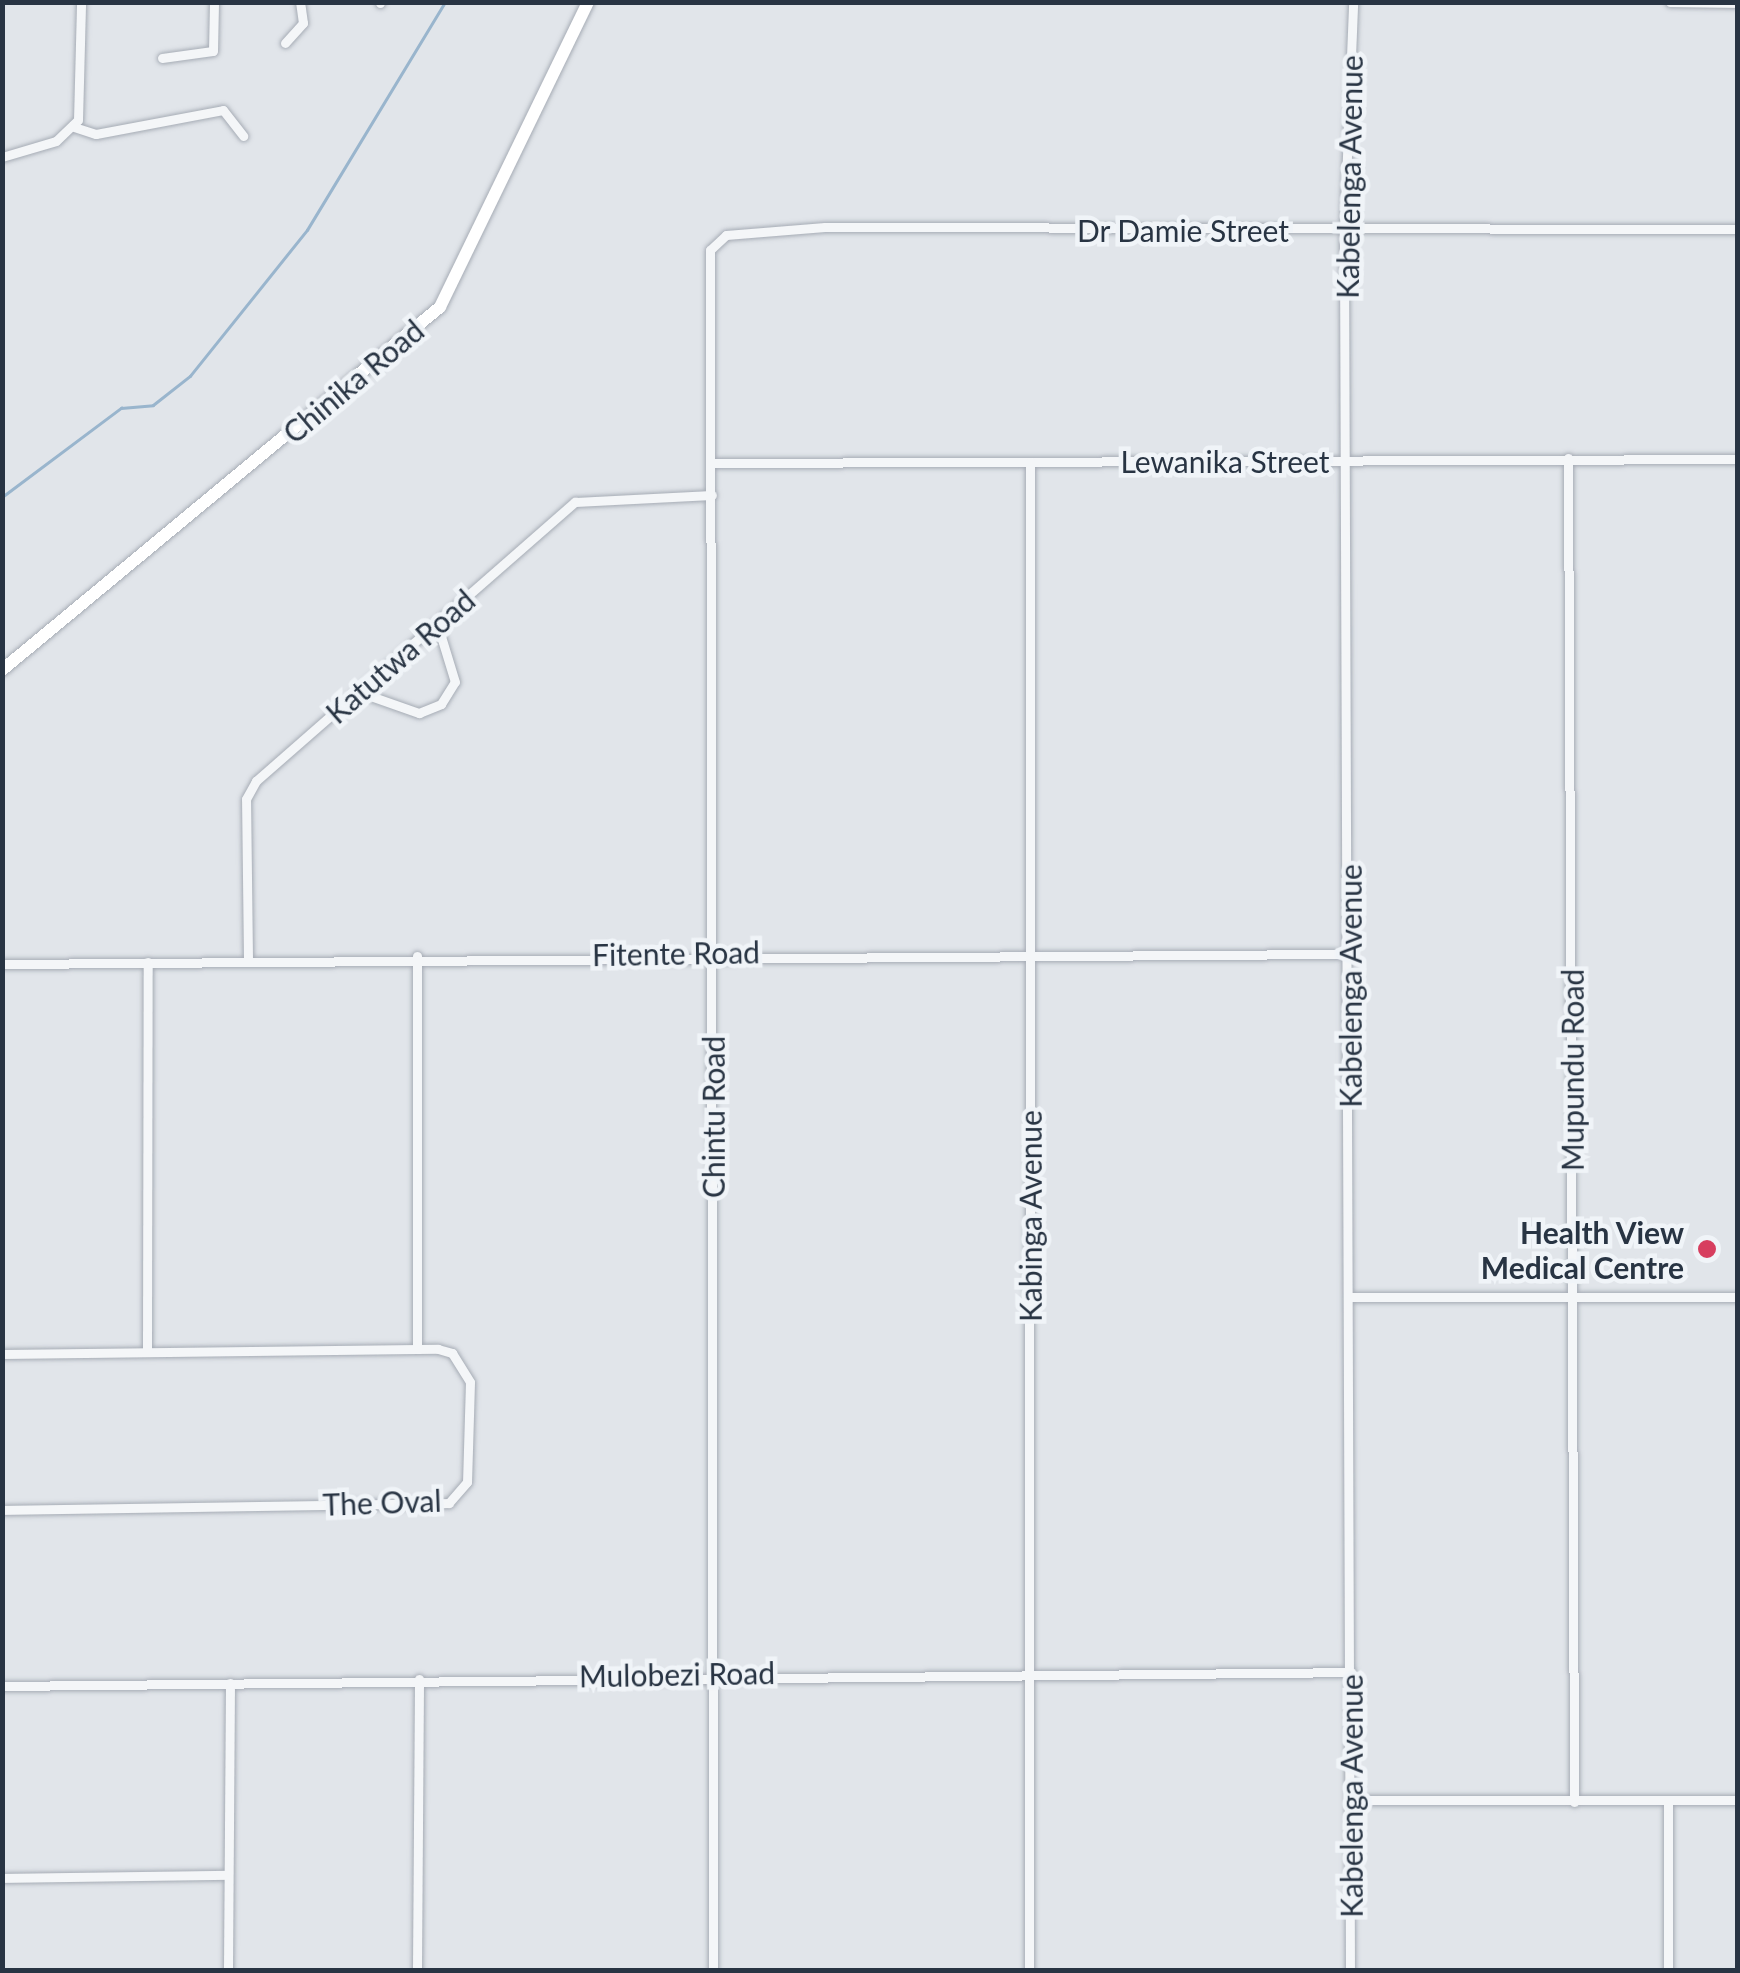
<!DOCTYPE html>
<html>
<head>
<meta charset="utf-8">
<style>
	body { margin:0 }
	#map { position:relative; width:1740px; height:1973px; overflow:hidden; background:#e1e5ea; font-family:Lato,sans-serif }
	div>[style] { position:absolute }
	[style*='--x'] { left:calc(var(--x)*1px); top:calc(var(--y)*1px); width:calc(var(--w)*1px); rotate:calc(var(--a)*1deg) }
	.stream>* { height:2.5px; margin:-1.25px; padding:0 1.25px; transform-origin:1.25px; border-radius:1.25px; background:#99b5cd }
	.roads { filter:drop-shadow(0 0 2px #a6acb5) drop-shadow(0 0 2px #a6acb5) }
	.minor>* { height:9px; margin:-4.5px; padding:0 4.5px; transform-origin:4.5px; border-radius:4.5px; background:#f4f6f8 }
	.secondary>* { height:12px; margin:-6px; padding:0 6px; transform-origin:6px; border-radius:6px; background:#fff }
	.dots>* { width:28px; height:28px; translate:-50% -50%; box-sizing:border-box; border:5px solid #f0f4f8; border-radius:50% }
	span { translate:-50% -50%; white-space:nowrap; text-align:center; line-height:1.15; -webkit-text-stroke:9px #f0f4f8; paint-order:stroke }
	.street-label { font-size:30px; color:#283443 }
	.poi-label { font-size:30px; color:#283443; font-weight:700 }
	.right { translate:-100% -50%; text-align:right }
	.frame { position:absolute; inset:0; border:5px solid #283443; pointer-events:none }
</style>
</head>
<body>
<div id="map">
	<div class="stream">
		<div style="--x:2;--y:497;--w:149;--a:-36.8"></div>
		<div style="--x:121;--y:408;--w:32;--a:-5"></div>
		<div style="--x:153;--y:405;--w:47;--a:-38.1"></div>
		<div style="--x:190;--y:376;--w:187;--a:-51.3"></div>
		<div style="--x:307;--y:230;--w:267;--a:-58.8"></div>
	</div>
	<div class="roads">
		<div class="minor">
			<div style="--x:380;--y:2;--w:1;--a:90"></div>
			<div style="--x:1670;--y:2;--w:68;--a:0.8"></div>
			<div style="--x:285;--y:43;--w:27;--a:-48"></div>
			<div style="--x:303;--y:23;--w:21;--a:-98"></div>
			<div style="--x:162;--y:58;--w:51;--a:-7.8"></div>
			<div style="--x:213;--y:51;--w:49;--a:-88.8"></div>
			<div style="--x:74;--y:127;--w:23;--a:18"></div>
			<div style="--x:96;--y:134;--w:129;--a:-10.7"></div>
			<div style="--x:223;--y:110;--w:33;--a:52"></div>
			<div style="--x:2;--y:157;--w:56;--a:-16.5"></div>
			<div style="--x:56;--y:141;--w:30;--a:-44"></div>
			<div style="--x:78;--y:120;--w:118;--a:-88.5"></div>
			<div style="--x:1568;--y:458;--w:1344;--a:89.74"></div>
			<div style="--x:713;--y:463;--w:1025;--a:-0.22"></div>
			<div style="--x:359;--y:692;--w:64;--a:19.3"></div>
			<div style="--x:419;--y:713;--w:24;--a:-22"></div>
			<div style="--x:441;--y:704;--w:26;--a:-58"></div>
			<div style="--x:455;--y:682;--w:62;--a:-107"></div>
			<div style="--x:248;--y:959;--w:160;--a:-90.7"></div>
			<div style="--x:246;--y:799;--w:21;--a:-61"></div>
			<div style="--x:256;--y:781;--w:424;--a:-41.2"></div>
			<div style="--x:575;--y:502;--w:137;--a:-2.9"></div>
			<div style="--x:2;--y:964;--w:1347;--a:-0.43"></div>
			<div style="--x:1351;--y:1297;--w:387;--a:0"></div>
			<div style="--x:417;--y:1348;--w:392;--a:-90"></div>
			<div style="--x:147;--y:1352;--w:390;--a:-89.9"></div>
			<div style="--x:2;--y:1354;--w:436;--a:-0.7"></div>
			<div style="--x:438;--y:1349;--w:15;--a:16"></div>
			<div style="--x:452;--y:1353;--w:34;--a:58"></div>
			<div style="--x:470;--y:1382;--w:100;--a:91.7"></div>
			<div style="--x:467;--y:1482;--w:28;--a:131"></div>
			<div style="--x:449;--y:1503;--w:447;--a:179.1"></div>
			<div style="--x:2;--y:1686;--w:1349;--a:-0.59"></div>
			<div style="--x:1351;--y:1800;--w:387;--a:0"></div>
			<div style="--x:1668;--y:1801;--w:169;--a:90"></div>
			<div style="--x:2;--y:1878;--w:225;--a:-0.8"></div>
			<div style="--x:228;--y:1970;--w:287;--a:-89.6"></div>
			<div style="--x:417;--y:1970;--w:291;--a:-89.6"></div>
			<div style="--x:713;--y:1970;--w:1720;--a:-90.1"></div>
			<div style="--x:710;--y:250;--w:22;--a:-43"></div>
			<div style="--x:726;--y:235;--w:99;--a:-4.6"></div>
			<div style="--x:825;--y:227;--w:913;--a:0.13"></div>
			<div style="--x:1029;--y:1970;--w:1508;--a:-89.96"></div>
			<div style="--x:1350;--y:1970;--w:1739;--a:-90.2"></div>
			<div style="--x:1344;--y:231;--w:229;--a:-87.7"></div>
		</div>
		<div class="secondary">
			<div style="--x:2;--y:670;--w:569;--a:-39.65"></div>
			<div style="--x:440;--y:307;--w:339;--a:-64.1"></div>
		</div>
	</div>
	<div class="dots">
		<div style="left:1707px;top:1249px;background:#d73e5f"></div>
	</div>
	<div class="street-label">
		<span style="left:1349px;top:177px;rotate:-89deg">Kabelenga Avenue</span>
		<span style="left:1183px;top:230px">Dr Damie Street</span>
		<span style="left:353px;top:381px;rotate:-40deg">Chinika Road</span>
		<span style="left:1225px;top:461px">Lewanika Street</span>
		<span style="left:400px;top:656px;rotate:-41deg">Katutwa Road</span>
		<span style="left:676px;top:953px;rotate:-1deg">Fitente Road</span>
		<span style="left:1350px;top:986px;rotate:-90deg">Kabelenga Avenue</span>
		<span style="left:1572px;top:1070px;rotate:-90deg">Mupundu Road</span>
		<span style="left:713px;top:1117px;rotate:-90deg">Chintu Road</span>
		<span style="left:1030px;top:1216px;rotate:-90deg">Kabinga Avenue</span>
		<span style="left:382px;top:1502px;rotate:-2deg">The Oval</span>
		<span style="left:677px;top:1674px;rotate:-1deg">Mulobezi Road</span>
		<span style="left:1351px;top:1796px;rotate:-90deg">Kabelenga Avenue</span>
	</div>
	<div class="poi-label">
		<span class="right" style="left:1684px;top:1249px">Health View<br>Medical Centre</span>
	</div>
	<div class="frame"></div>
</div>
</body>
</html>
